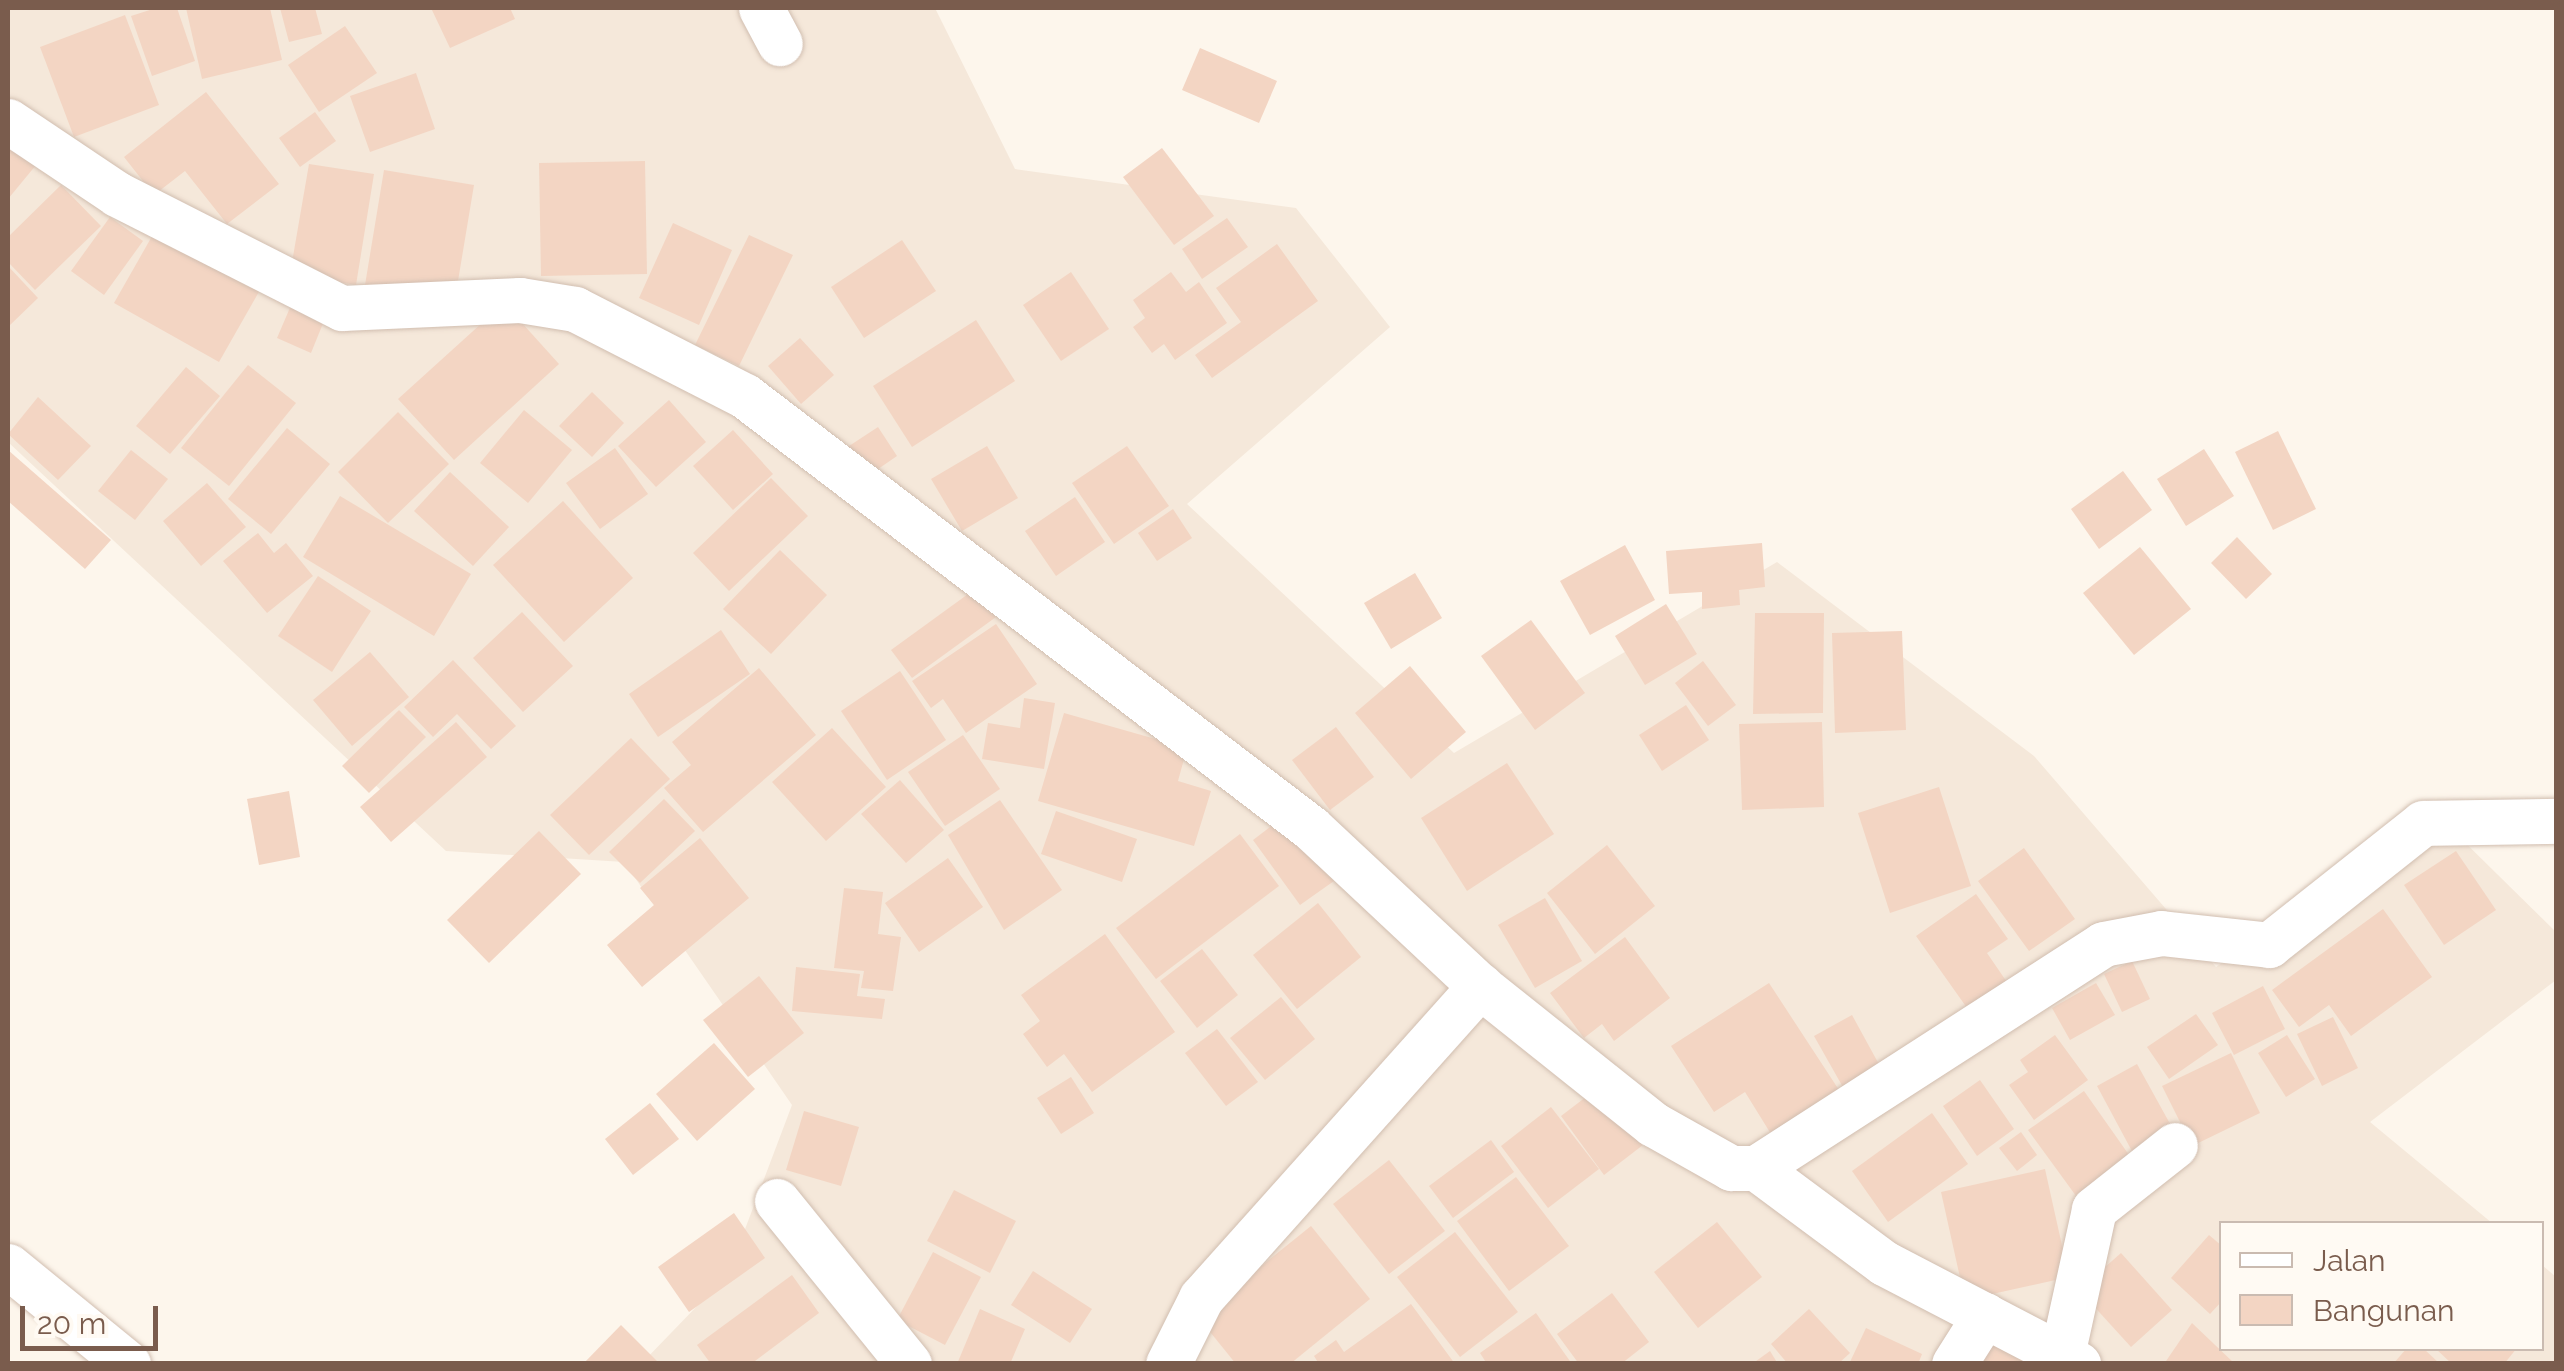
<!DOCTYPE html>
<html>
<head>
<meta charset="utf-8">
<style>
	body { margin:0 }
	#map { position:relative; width:2564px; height:1371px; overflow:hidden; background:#fdf6ec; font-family:Raleway,sans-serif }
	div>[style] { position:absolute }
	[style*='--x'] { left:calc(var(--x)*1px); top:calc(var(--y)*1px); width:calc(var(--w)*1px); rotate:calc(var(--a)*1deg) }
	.residential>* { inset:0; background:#f5e8da }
	.building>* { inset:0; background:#f3d5c3 }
	.roads { filter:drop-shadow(0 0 2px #d1beb0) drop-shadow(0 0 2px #d1beb0) }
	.minor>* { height:45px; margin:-22.5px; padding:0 22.5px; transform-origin:22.5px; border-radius:22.5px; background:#fff }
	span { translate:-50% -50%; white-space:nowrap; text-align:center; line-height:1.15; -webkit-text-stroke:10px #fffaf3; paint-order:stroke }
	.frame { position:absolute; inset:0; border:10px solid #7a5c4d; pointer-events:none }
	.legend { position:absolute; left:2219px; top:1221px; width:325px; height:130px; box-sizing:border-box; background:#fffaf3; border:2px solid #cabbb1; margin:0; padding:12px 18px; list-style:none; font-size:30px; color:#7a5c4d }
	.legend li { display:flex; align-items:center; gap:20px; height:50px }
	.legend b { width:50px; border:2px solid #cabbb1 }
	.scale { position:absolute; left:20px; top:1306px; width:138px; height:45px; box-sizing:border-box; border:5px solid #7a5c4d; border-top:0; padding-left:12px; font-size:30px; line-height:35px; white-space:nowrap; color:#7a5c4d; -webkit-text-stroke:8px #fffaf3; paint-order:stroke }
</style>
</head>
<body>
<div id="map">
	<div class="residential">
		<div style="clip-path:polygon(8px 8px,935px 8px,1015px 169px,1296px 208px,1390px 327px,1187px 504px,1454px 753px,1777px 562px,2034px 756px,2216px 967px,2437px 815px,2556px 932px,2556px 980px,2370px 1122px,2492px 1223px,2222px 1224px,2222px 1348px,2542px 1348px,2542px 1265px,2556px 1277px,2556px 1363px,642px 1363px,728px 1274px,792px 1105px,624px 862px,446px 851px,8px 442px)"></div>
	</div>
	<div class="building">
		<div style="clip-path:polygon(156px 8px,177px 8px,195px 61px,152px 76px,131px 16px)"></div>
		<div style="clip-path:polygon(186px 8px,270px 8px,282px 60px,202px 79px)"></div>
		<div style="clip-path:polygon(280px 8px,315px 8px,322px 34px,289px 42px)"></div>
		<div style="clip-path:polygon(431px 8px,510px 8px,515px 19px,450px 48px)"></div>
		<div style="clip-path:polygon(125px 15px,159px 105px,74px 137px,40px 47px)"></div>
		<div style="clip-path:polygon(345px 26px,377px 73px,319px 112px,288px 65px)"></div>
		<div style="clip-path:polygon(1200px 48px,1277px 81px,1259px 123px,1182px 90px)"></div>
		<div style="clip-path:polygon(416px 73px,435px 129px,370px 152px,350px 96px)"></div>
		<div style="clip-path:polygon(206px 92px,279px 184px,227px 224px,185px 171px,154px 195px,124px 157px)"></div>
		<div style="clip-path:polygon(315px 112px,336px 141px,300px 167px,279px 138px)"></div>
		<div style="clip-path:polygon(8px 130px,41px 159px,8px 199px)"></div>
		<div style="clip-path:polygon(1162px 148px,1214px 216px,1174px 245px,1123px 177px)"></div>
		<div style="clip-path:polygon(645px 161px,647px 274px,541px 276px,539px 163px)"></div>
		<div style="clip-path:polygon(309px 164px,374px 174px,356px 285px,290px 274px)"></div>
		<div style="clip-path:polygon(384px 170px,474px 185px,455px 299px,365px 285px)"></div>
		<div style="clip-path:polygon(61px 185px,101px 226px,35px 290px,8px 262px,8px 237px)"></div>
		<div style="clip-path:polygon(110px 217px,143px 241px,104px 295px,71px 271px)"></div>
		<div style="clip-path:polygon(1227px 218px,1248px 247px,1202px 279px,1182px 249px)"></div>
		<div style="clip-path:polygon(673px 223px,732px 250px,699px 325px,639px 298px)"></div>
		<div style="clip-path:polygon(155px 231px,260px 290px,219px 362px,114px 303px)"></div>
		<div style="clip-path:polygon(749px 235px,793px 255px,739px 366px,695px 345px)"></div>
		<div style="clip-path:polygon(902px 240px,936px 291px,864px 338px,831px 287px)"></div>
		<div style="clip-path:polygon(1277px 244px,1318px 301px,1212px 378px,1195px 355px,1241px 322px,1216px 288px)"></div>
		<div style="clip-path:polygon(8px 266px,38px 298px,8px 327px)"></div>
		<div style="clip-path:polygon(1071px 272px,1109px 329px,1061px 361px,1023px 305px)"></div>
		<div style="clip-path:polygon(1171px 272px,1186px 292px,1199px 282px,1227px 323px,1175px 360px,1164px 344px,1152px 353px,1133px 327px,1145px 318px,1133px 300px)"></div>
		<div style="clip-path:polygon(292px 303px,326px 316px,311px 353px,277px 338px)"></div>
		<div style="clip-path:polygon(504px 303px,559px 364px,454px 460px,398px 399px)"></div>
		<div style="clip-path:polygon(976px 320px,1015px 381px,912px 447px,873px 386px)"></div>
		<div style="clip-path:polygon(800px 338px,834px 375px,801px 404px,768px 366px)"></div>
		<div style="clip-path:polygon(248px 365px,296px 403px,229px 486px,181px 448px)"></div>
		<div style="clip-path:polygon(186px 367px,220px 396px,170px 454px,136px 426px)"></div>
		<div style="clip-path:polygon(592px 392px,624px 423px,592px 457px,559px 426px)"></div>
		<div style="clip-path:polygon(38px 397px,91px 446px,58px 480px,8px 434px)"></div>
		<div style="clip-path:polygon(669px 400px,706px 442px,656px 487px,618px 446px)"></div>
		<div style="clip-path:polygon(524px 410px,572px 450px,528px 503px,480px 463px)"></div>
		<div style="clip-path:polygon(398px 412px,449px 464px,388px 523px,338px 472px)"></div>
		<div style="clip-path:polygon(878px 427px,897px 456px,865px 478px,846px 448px)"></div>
		<div style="clip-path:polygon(287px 428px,330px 464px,271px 534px,228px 499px)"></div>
		<div style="clip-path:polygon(733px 430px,773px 474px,733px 510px,693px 466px)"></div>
		<div style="clip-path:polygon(2278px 431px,2316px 509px,2273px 530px,2235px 452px)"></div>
		<div style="clip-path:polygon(987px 446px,1018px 498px,962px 531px,931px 479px)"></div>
		<div style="clip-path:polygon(1127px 446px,1169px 506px,1114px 544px,1072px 483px)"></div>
		<div style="clip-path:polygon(615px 448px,648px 494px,600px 529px,566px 483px)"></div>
		<div style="clip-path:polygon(2204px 449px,2234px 496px,2186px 526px,2157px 479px)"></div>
		<div style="clip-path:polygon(8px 450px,111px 540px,85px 569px,8px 501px)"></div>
		<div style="clip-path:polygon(131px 450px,168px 479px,135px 520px,98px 491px)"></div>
		<div style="clip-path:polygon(2123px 471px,2152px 510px,2099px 549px,2071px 509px)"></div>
		<div style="clip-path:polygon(450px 472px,509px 527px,473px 566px,414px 511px)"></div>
		<div style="clip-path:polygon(771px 478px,808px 516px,729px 591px,693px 553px)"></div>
		<div style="clip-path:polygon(207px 483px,246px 527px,201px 566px,163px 521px)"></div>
		<div style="clip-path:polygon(340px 496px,471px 574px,434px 636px,303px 557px)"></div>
		<div style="clip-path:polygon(1075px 497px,1105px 542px,1056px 576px,1025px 531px)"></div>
		<div style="clip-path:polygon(563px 501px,633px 578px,564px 642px,493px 565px)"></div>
		<div style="clip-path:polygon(1173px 509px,1192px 538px,1157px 561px,1138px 533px)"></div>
		<div style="clip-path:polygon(258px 533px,274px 553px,286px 543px,313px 576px,267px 613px,223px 561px)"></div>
		<div style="clip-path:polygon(2237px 537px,2272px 574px,2246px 599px,2211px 563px)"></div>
		<div style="clip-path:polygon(1762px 543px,1765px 587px,1739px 590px,1740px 605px,1702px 609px,1702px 592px,1669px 594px,1666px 551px)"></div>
		<div style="clip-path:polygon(1625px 545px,1655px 600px,1590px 635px,1560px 581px)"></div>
		<div style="clip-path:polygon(2140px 547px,2191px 609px,2134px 655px,2083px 593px)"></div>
		<div style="clip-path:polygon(780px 550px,827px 595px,771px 654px,723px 609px)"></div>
		<div style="clip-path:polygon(1415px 573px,1442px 618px,1391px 649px,1364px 603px)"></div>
		<div style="clip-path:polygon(318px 576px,371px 611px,332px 672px,278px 636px)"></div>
		<div style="clip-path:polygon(975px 589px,996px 617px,912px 678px,891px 650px)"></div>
		<div style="clip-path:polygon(1666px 604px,1697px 654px,1645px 685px,1615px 636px)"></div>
		<div style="clip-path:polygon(522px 612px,573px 666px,523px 712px,473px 658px)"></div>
		<div style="clip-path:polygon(1755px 613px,1824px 613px,1823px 713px,1753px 714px)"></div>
		<div style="clip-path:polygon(1531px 620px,1585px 693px,1535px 730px,1481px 656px)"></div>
		<div style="clip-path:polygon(996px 624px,1037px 684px,966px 733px,943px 699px,931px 708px,912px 681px)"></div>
		<div style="clip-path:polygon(721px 630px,750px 674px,658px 737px,629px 694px)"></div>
		<div style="clip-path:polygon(1902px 631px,1906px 730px,1835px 733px,1832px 633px)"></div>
		<div style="clip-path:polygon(370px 652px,409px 697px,352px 746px,313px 700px)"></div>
		<div style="clip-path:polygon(453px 660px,516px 726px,491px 749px,457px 714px,433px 737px,404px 707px)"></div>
		<div style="clip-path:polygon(1703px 661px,1736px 705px,1708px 726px,1675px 683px)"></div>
		<div style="clip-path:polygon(1410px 666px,1466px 732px,1411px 779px,1355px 713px)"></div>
		<div style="clip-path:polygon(759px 668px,816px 735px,703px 832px,664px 788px,691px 765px,672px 742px)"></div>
		<div style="clip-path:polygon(900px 671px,946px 740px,887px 780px,841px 711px)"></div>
		<div style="clip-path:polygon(1024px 698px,1055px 703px,1044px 769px,982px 759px,988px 723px,1020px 728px)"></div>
		<div style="clip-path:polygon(1686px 705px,1709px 740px,1662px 771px,1639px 735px)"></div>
		<div style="clip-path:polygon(399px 710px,426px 737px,369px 793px,342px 766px)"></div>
		<div style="clip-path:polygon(1064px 713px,1187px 748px,1178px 781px,1211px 791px,1194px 846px,1038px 801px)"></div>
		<div style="clip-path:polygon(456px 722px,487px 757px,391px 842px,360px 807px)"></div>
		<div style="clip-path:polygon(1822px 722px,1824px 807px,1742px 810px,1739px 724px)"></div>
		<div style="clip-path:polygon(1336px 727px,1374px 777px,1330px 810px,1292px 760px)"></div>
		<div style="clip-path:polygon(832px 728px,886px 787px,826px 841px,772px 782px)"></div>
		<div style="clip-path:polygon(963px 735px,1000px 789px,945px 826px,908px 772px)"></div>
		<div style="clip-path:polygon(631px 738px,670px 779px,589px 855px,550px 815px)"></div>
		<div style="clip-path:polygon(1507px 763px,1554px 834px,1467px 891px,1421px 818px)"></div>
		<div style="clip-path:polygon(900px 780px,944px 830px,906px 863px,861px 814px)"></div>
		<div style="clip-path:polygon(1939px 787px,1971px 886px,1890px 913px,1858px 813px)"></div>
		<div style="clip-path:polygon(289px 791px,300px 857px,259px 865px,247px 799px)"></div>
		<div style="clip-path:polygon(664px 799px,695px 831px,640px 883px,609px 852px)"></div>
		<div style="clip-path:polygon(1000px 800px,1062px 890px,1004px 930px,948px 835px)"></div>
		<div style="clip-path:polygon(1056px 811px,1137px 839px,1122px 882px,1041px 854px)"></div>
		<div style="clip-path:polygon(1286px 815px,1334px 881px,1300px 905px,1253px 840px)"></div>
		<div style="clip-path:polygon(539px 831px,581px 874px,489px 963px,447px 920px)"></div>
		<div style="clip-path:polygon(1240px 834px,1279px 886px,1156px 979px,1116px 928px)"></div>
		<div style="clip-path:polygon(700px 838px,749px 898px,642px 987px,607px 945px,654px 905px,640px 888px)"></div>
		<div style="clip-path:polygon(1607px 845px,1655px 906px,1595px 954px,1547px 893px)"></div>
		<div style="clip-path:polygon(2024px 848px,2075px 919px,2029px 951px,1978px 881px)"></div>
		<div style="clip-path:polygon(2456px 851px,2496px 910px,2444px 945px,2404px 885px)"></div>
		<div style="clip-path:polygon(948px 858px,983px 907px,919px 952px,885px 903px)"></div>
		<div style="clip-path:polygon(844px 888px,883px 892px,878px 934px,901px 937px,893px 991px,861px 988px,864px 971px,834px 968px)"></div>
		<div style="clip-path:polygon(1976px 894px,2008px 939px,1987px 953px,2011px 988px,1972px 1015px,1916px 936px)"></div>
		<div style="clip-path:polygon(1545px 898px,1582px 961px,1535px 988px,1498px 925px)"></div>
		<div style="clip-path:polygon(1318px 903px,1361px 957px,1297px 1009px,1253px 955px)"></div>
		<div style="clip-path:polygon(2383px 909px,2432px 977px,2351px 1036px,2329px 1005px,2299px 1027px,2272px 990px)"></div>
		<div style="clip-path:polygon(1105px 934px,1175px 1032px,1092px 1092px,1064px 1054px,1047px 1067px,1023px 1034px,1040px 1021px,1021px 995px)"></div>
		<div style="clip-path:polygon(1625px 937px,1670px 998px,1614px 1041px,1602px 1024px,1584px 1038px,1550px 993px)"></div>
		<div style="clip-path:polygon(1202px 949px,1238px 995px,1197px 1028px,1160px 981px)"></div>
		<div style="clip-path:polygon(2132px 961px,2150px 999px,2122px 1012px,2104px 974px)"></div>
		<div style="clip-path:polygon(796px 967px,860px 974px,857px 996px,885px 999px,882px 1019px,792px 1011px)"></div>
		<div style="clip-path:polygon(759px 976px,804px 1033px,748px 1077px,703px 1020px)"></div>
		<div style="clip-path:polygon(1769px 983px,1839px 1090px,1771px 1134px,1745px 1092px,1714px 1112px,1671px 1046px)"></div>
		<div style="clip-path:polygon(2096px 983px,2115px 1015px,2070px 1040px,2052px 1008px)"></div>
		<div style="clip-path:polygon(2263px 986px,2285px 1029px,2234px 1055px,2212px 1013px)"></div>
		<div style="clip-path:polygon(1281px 997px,1315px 1039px,1265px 1080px,1230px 1038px)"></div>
		<div style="clip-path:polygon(2196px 1014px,2218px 1045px,2169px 1079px,2147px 1047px)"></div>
		<div style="clip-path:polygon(1852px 1015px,1881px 1068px,1844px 1089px,1814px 1036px)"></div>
		<div style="clip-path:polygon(2333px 1017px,2358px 1068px,2322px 1086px,2297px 1034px)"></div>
		<div style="clip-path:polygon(1217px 1029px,1258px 1082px,1226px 1106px,1185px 1053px)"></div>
		<div style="clip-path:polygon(2055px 1035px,2088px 1080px,2034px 1120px,2009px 1085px,2028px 1072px,2020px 1060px)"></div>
		<div style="clip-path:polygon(2287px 1035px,2315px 1079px,2286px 1097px,2258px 1053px)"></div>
		<div style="clip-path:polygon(714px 1043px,755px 1089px,697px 1141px,656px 1094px)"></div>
		<div style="clip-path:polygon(2231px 1053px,2260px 1113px,2192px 1146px,2162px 1086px)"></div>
		<div style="clip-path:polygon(2137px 1064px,2174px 1131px,2133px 1153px,2097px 1086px)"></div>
		<div style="clip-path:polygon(1071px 1077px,1094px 1113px,1061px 1134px,1037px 1098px)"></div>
		<div style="clip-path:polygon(1980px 1080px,2014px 1129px,1977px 1156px,1943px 1106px)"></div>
		<div style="clip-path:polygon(1599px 1087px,1643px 1145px,1604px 1175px,1561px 1116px)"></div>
		<div style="clip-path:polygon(2084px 1091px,2134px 1162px,2079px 1200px,2028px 1130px)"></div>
		<div style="clip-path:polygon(650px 1103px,679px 1139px,633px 1175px,605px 1139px)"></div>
		<div style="clip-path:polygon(1551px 1107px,1599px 1169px,1548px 1208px,1501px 1146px)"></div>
		<div style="clip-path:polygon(804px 1111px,859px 1127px,841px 1186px,786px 1170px)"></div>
		<div style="clip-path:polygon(1932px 1113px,1968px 1164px,1888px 1222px,1852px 1171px)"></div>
		<div style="clip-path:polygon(2021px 1132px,2037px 1155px,2017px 1171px,1999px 1148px)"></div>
		<div style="clip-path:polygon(1491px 1140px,1514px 1172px,1453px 1218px,1429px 1186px)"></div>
		<div style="clip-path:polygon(1389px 1160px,1445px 1231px,1389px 1274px,1333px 1204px)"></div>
		<div style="clip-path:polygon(2045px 1169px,2069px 1277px,1965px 1300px,1941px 1192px)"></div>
		<div style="clip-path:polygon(1516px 1177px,1569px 1246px,1509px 1291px,1457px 1221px)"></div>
		<div style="clip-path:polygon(954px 1190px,1016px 1221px,990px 1273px,927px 1241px)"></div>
		<div style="clip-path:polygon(734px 1213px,765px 1258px,689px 1312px,658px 1267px)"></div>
		<div style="clip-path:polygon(1717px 1222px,1762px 1277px,1698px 1328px,1654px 1272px)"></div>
		<div style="clip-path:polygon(1311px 1226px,1370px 1299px,1290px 1364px,1236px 1364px,1198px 1317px)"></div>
		<div style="clip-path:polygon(1455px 1232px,1518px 1312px,1460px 1357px,1397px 1277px)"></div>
		<div style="clip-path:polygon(2209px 1235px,2222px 1246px,2222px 1301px,2210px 1314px,2171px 1278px)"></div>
		<div style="clip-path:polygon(933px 1252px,981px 1277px,945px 1345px,897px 1320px)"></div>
		<div style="clip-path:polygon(2121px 1253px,2172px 1310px,2131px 1347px,2079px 1290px)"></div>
		<div style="clip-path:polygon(1033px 1271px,1092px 1309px,1070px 1343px,1011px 1305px)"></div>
		<div style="clip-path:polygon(792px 1275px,819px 1313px,751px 1364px,711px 1364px,697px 1345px)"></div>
		<div style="clip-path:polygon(1612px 1293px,1649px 1342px,1621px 1364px,1579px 1364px,1557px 1334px)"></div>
		<div style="clip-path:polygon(1411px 1304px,1455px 1364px,1319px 1364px,1314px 1356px,1336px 1340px,1344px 1352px)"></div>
		<div style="clip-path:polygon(980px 1309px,1025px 1329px,1010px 1364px,957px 1364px)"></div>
		<div style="clip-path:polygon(1809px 1309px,1850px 1353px,1838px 1364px,1788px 1364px,1771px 1344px)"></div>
		<div style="clip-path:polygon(1536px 1313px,1572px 1364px,1487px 1364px,1480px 1353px)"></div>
		<div style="clip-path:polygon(1989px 1321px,2061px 1364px,1963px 1364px)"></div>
		<div style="clip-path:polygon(2192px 1323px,2235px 1364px,2164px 1364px)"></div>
		<div style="clip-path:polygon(621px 1325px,660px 1364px,583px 1364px)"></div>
		<div style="clip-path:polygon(1866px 1328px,1922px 1354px,1918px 1364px,1849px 1364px)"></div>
		<div style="clip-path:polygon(2407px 1348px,2423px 1348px,2440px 1364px,2393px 1364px)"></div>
		<div style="clip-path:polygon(2435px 1348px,2517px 1348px,2504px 1364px,2452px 1364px)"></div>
		<div style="clip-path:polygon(1770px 1351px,1778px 1364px,1752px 1364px)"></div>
	</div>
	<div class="roads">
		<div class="minor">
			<div style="--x:761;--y:8;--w:40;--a:62"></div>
			<div style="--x:8;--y:121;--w:131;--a:33.8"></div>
			<div style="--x:117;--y:194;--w:252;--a:26.9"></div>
			<div style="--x:342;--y:308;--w:178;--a:-2.6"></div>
			<div style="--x:520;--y:300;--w:56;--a:9.3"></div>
			<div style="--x:575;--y:309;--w:191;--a:27.1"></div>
			<div style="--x:745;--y:396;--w:712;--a:37.35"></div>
			<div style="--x:1311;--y:828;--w:231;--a:43.1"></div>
			<div style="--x:1480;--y:986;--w:221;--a:38.6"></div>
			<div style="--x:1653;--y:1124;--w:90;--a:29.4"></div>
			<div style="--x:1731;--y:1168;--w:25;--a:0"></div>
			<div style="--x:1756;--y:1168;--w:159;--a:36.6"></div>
			<div style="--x:1884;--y:1263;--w:219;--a:27.5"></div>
			<div style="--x:1756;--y:1168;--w:413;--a:-32.8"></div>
			<div style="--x:2103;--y:944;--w:59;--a:-10.7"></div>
			<div style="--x:2161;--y:933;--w:109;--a:6.3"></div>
			<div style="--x:2269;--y:945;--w:196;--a:-38.4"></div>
			<div style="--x:2423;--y:823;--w:133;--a:-0.9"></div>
			<div style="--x:777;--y:1201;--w:210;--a:51"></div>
			<div style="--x:8;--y:1266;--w:155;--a:39.2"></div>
			<div style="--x:2062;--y:1355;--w:149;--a:-77.6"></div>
			<div style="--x:2094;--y:1209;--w:103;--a:-38.3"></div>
			<div style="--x:1168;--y:1364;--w:74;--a:-63.4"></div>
			<div style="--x:1201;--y:1298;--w:419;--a:-48.2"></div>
			<div style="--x:1954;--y:1364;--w:58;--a:-57.7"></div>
		</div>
	</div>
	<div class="frame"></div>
	<ul class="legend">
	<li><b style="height:12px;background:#fff"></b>Jalan</li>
	<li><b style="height:28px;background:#f3d5c3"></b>Bangunan</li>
	</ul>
	<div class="scale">20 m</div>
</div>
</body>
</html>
